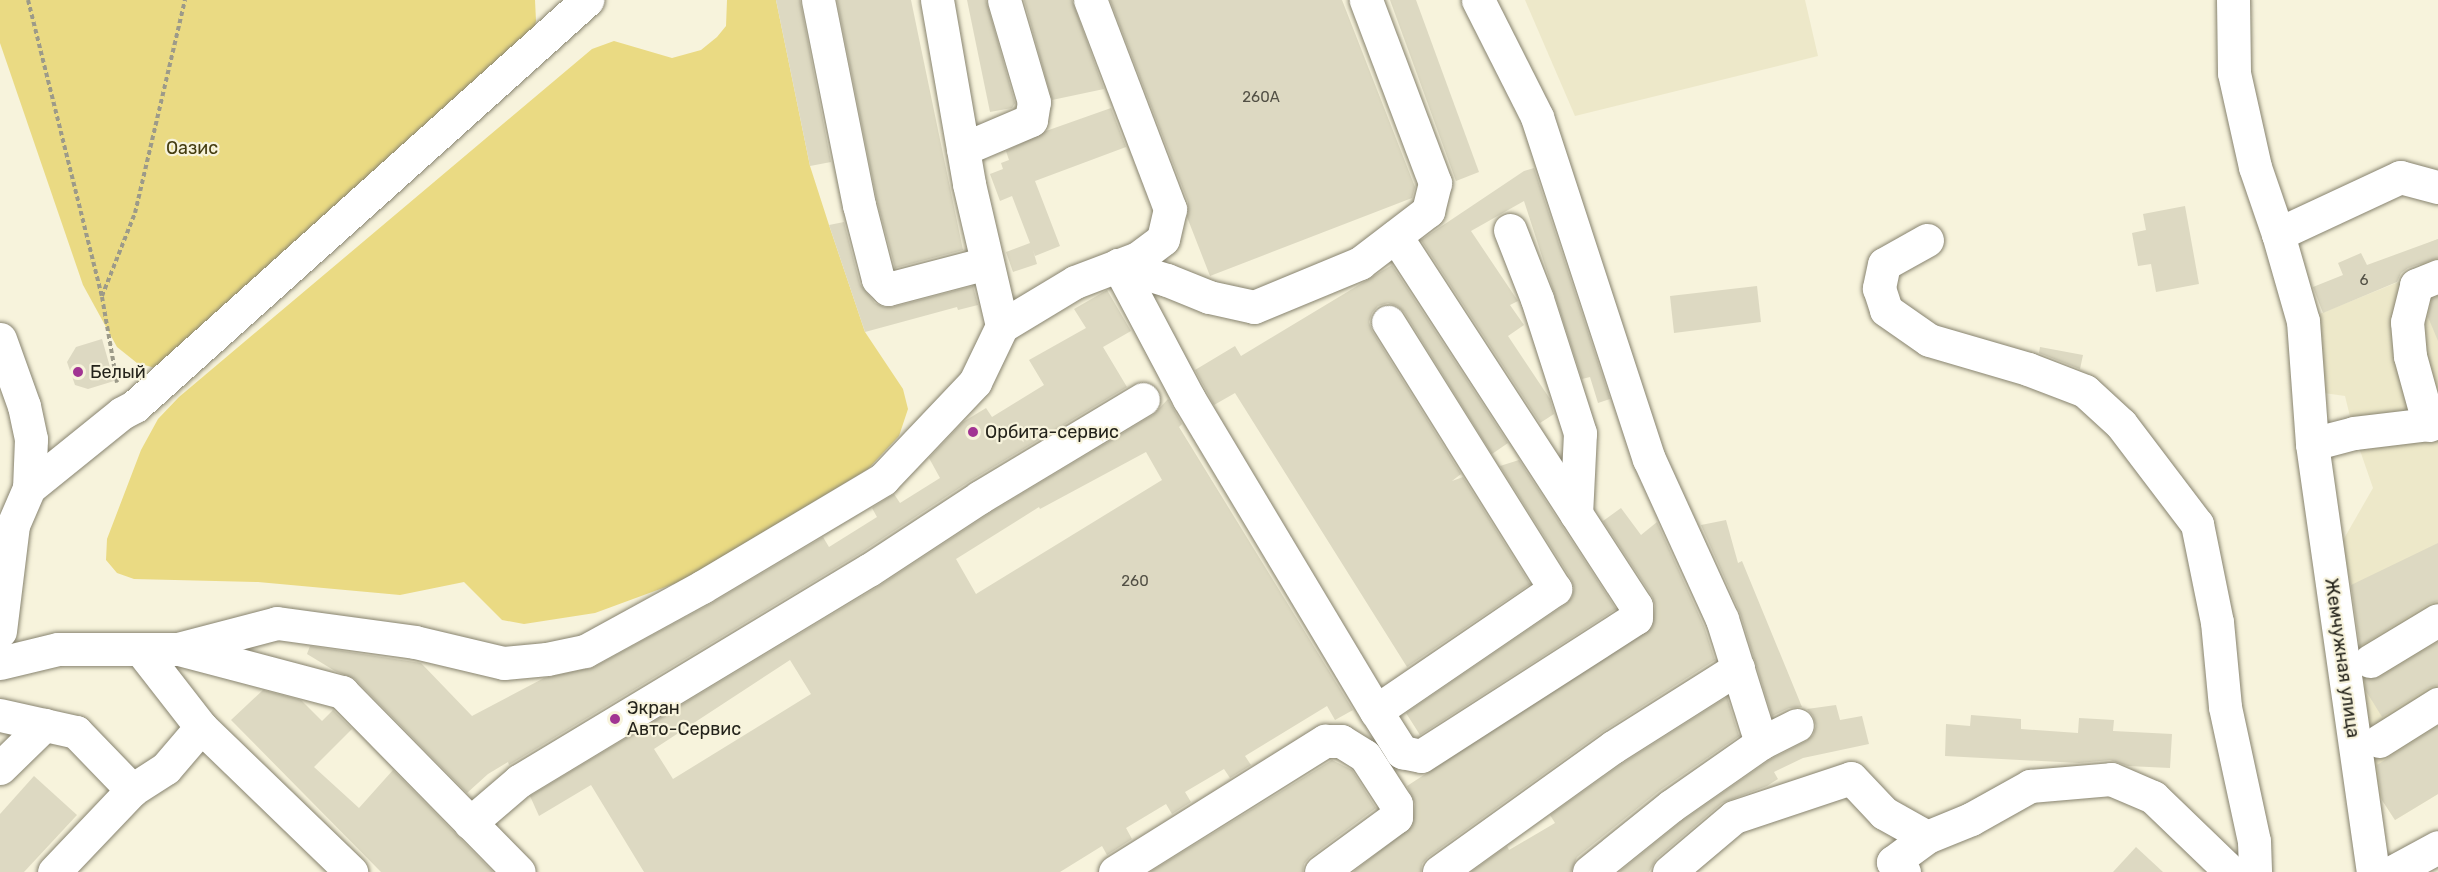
<!DOCTYPE html>
<html>
<head>
<meta charset="utf-8">
<style>
	body { margin:0 }
	#map { position:relative; width:2438px; height:872px; overflow:hidden; background:#f7f3dc; font-family:Rubik,sans-serif }
	div>[style] { position:absolute }
	[style*='--x'] { left:calc(var(--x)*1px); top:calc(var(--y)*1px); width:calc(var(--w)*1px); rotate:calc(var(--a)*1deg) }
	.built>* { inset:0; background:#ede8c9 }
	.green>* { inset:0; background:#eada83 }
	.building>* { inset:0; background:#ddd9c2 }
	.path>* { height:4px; margin-top:-2px; transform-origin:0; background:repeating-linear-gradient(90deg,#9c9a89 0 4.5px,transparent 0 7.5px) }
	.roads { filter:drop-shadow(0 0 2px #87836f) drop-shadow(0 0 2px #87836f) }
	.minor>* { height:33px; margin:-16.5px; padding:0 16.5px; transform-origin:16.5px; border-radius:16.5px; background:#fff }
	.dots>* { width:16px; height:16px; translate:-50% -50%; box-sizing:border-box; border:3px solid #f7f3dc; border-radius:50% }
	span { translate:-50% -50%; white-space:nowrap; text-align:center; line-height:1.15; -webkit-text-stroke:4.5px #f7f3dc; paint-order:stroke }
	.number-label { font-size:15px; color:#525045 }
	.number-label span { -webkit-text-stroke-width:0 }
	.park-label { font-size:18px; color:#443c0f }
	.poi-label { font-size:18px; color:#24231b }
	.left { translate:0 -50%; text-align:left }
	.street-label { font-size:18px; color:#24231b }
</style>
</head>
<body>
<div id="map">
	<div class="built">
		<div style="clip-path:polygon(1525px 0,1805px 0,1818px 56px,1575px 116px)"></div>
		<div style="clip-path:polygon(2438px 239px,2438px 794px,2395px 820px,2380px 797px,2359px 676px,2359px 642px,2351px 585px,2342px 542px,2373px 488px,2354px 433px,2345px 396px,2324px 393px,2312px 317px,2423px 272px,2414px 249px)"></div>
	</div>
	<div class="green">
		<div style="clip-path:polygon(0 0,535px 0,536px 21px,533px 34px,159px 369px,137px 363px,117px 347px,83px 285px,0 43px)"></div>
		<div style="clip-path:polygon(727px 0,776px 0,810px 166px,829px 225px,865px 332px,903px 389px,908px 409px,899px 436px,868px 469px,682px 581px,595px 613px,524px 624px,502px 620px,464px 582px,400px 595px,258px 582px,134px 579px,117px 573px,106px 560px,107px 539px,141px 450px,158px 419px,179px 397px,592px 49px,614px 41px,672px 58px,701px 50px,717px 37px,726px 26px)"></div>
	</div>
	<div class="building">
		<div style="clip-path:polygon(776px 0,800px 0,831px 162px,810px 166px)"></div>
		<div style="clip-path:polygon(837px 0,911px 0,963px 250px,895px 268px,877px 201px)"></div>
		<div style="clip-path:polygon(967px 0,986px 0,1015px 103px,1012px 108px,990px 112px)"></div>
		<div style="clip-path:polygon(1024px 0,1072px 0,1104px 89px,1052px 100px)"></div>
		<div style="clip-path:polygon(1110px 0,1342px 0,1415px 187px,1412px 198px,1210px 276px,1187px 217px,1188px 202px)"></div>
		<div style="clip-path:polygon(1390px 0,1416px 0,1479px 172px,1456px 181px)"></div>
		<div style="clip-path:polygon(1111px 108px,1126px 147px,1035px 181px,1060px 246px,1035px 256px,1033px 250px,1037px 264px,1013px 272px,1006px 252px,1030px 243px,1012px 196px,1000px 201px,990px 174px,1003px 169px,1001px 163px,1009px 160px,1006px 151px,1046px 131px)"></div>
		<div style="clip-path:polygon(1534px 168px,1610px 399px,1598px 403px,1590px 377px,1582px 379px,1524px 201px,1471px 231px,1518px 301px,1510px 305px,1524px 325px,1508px 336px,1550px 399px,1554px 414px,1540px 423px,1421px 240px,1524px 171px)"></div>
		<div style="clip-path:polygon(2185px 206px,2199px 284px,2156px 292px,2151px 264px,2138px 266px,2132px 233px,2146px 230px,2143px 214px)"></div>
		<div style="clip-path:polygon(844px 222px,860px 284px,875px 303px,884px 307px,893px 307px,973px 286px,978px 305px,958px 310px,957px 307px,865px 332px,829px 225px)"></div>
		<div style="clip-path:polygon(2438px 239px,2438px 258px,2408px 268px,2401px 273px,2397px 282px,2323px 313px,2313px 287px,2343px 275px,2338px 263px,2361px 253px,2367px 265px)"></div>
		<div style="clip-path:polygon(1392px 265px,1508px 443px,1492px 454px,1404px 312px,1397px 306px,1388px 303px,1378px 306px,1372px 313px,1369px 322px,1372px 331px,1461px 474px,1452px 481px,1463px 477px,1530px 584px,1407px 667px,1235px 393px,1214px 405px,1195px 370px,1235px 346px,1241px 356px)"></div>
		<div style="clip-path:polygon(1757px 286px,1761px 322px,1674px 333px,1670px 296px)"></div>
		<div style="clip-path:polygon(1107px 290px,1131px 331px,1103px 347px,1127px 387px,970px 481px,859px 554px,509px 765px,508px 762px,488px 774px,467px 793px,355px 679px,335px 671px,307px 654px,310px 646px,421px 663px,472px 716px,544px 678px,594px 667px,712px 603px,823px 537px,829px 547px,877px 517px,872px 508px,894px 494px,900px 503px,940px 478px,929px 458px,963px 422px,986px 408px,992px 417px,1044px 385px,1029px 360px,1086px 328px,1074px 309px)"></div>
		<div style="clip-path:polygon(2438px 296px,2438px 341px,2428px 317px,2432px 299px)"></div>
		<div style="clip-path:polygon(102px 339px,114px 381px,88px 389px,75px 385px,67px 362px,76px 347px)"></div>
		<div style="clip-path:polygon(2040px 347px,2083px 355px,2080px 369px,2039px 353px)"></div>
		<div style="clip-path:polygon(evenodd,1168px 399px,1182px 424px,1179px 427px,1353px 710px,1335px 720px,1327px 706px,1245px 756px,1251px 765px,1230px 778px,1224px 769px,1185px 792px,1191px 802px,1172px 814px,1166px 804px,1126px 828px,1132px 839px,1107px 855px,1102px 846px,1060px 872px,644px 872px,591px 785px,539px 816px,530px 796px,879px 586px,990px 513px,1153px 415px,1168px 399px,1146px 452px,1162px 480px,976px 594px,956px 559px,1039px 507px,1040px 509px,1146px 452px,1168px 399px,790px 660px,811px 694px,673px 779px,654px 749px,790px 660px)"></div>
		<div style="clip-path:polygon(1519px 460px,1616px 609px,1420px 735px,1406px 713px,1566px 604px,1572px 597px,1574px 588px,1571px 579px,1500px 466px)"></div>
		<div style="clip-path:polygon(1621px 508px,1641px 535px,1657px 522px,1704px 626px,1715px 660px,1602px 732px,1428px 857px,1422px 864px,1421px 872px,1353px 872px,1412px 826px,1415px 804px,1407px 786px,1652px 627px,1655px 606px,1652px 596px,1603px 521px)"></div>
		<div style="clip-path:polygon(1726px 520px,1738px 563px,1742px 561px,1802px 707px,1789px 708px,1772px 716px,1740px 613px,1701px 525px)"></div>
		<div style="clip-path:polygon(2438px 543px,2438px 601px,2428px 604px,2360px 646px,2351px 585px)"></div>
		<div style="clip-path:polygon(2438px 642px,2438px 685px,2428px 688px,2382px 717px,2366px 691px,2364px 678px,2380px 677px)"></div>
		<div style="clip-path:polygon(263px 690px,301px 700px,322px 721px,333px 710px,352px 729px,314px 767px,359px 808px,393px 770px,493px 872px,381px 872px,231px 720px)"></div>
		<div style="clip-path:polygon(1727px 697px,1739px 736px,1659px 791px,1577px 857px,1571px 872px,1471px 872px,1507px 846px,1509px 850px,1555px 823px,1550px 815px,1623px 763px)"></div>
		<div style="clip-path:polygon(1836px 705px,1840px 720px,1862px 716px,1869px 744px,1803px 758px,1774px 772px,1778px 779px,1767px 786px,1722px 803px,1657px 858px,1649px 872px,1619px 872px,1682px 821px,1771px 759px,1806px 741px,1813px 735px,1816px 726px,1813px 716px,1807px 709px)"></div>
		<div style="clip-path:polygon(1971px 715px,2021px 719px,2021px 729px,2078px 733px,2079px 718px,2114px 720px,2113px 731px,2172px 734px,2170px 768px,2128px 766px,2110px 760px,2079px 763px,1945px 756px,1946px 724px,1970px 726px)"></div>
		<div style="clip-path:polygon(2438px 726px,2438px 794px,2395px 820px,2382px 800px,2377px 765px)"></div>
		<div style="clip-path:polygon(1332px 760px,1352px 770px,1376px 808px,1310px 857px,1304px 864px,1303px 872px,1150px 872px)"></div>
		<div style="clip-path:polygon(34px 776px,77px 815px,24px 872px,0 872px,0 814px)"></div>
		<div style="clip-path:polygon(2136px 847px,2163px 872px,2113px 872px)"></div>
	</div>
	<div class="path">
		<div style="--x:28;--y:0;--w:306;--a:76"></div>
		<div style="--x:102;--y:297;--w:87;--a:80.1"></div>
		<div style="--x:102;--y:296;--w:89;--a:-68.3"></div>
		<div style="--x:135;--y:213;--w:219;--a:-76.8"></div>
	</div>
	<div class="roads">
		<div class="minor">
			<div style="--x:818;--y:0;--w:209;--a:78.7"></div>
			<div style="--x:859;--y:205;--w:76;--a:75.6"></div>
			<div style="--x:878;--y:279;--w:14;--a:45"></div>
			<div style="--x:888;--y:289;--w:102;--a:-14.7"></div>
			<div style="--x:937;--y:0;--w:187;--a:80.1"></div>
			<div style="--x:969;--y:184;--w:146;--a:76.9"></div>
			<div style="--x:1478;--y:0;--w:131;--a:63.2"></div>
			<div style="--x:1537;--y:117;--w:360;--a:71.9"></div>
			<div style="--x:1649;--y:459;--w:176;--a:65.5"></div>
			<div style="--x:1722;--y:619;--w:130;--a:72.5"></div>
			<div style="--x:2233;--y:0;--w:73;--a:89.2"></div>
			<div style="--x:2234;--y:73;--w:96;--a:77.4"></div>
			<div style="--x:2255;--y:167;--w:71;--a:71.1"></div>
			<div style="--x:2278;--y:234;--w:91;--a:74"></div>
			<div style="--x:2303;--y:321;--w:123;--a:85.8"></div>
			<div style="--x:2312;--y:444;--w:432;--a:81.9"></div>
			<div style="--x:963;--y:149;--w:74;--a:-23.1"></div>
			<div style="--x:1031;--y:120;--w:18;--a:-81"></div>
			<div style="--x:1034;--y:102;--w:106;--a:-106.4"></div>
			<div style="--x:1510;--y:230;--w:74;--a:68.6"></div>
			<div style="--x:1537;--y:299;--w:141;--a:72.2"></div>
			<div style="--x:1580;--y:433;--w:81;--a:92.8"></div>
			<div style="--x:2278;--y:234;--w:135;--a:-25"></div>
			<div style="--x:2400;--y:177;--w:39;--a:15"></div>
			<div style="--x:1927;--y:240;--w:49;--a:150.8"></div>
			<div style="--x:1884;--y:264;--w:25;--a:102"></div>
			<div style="--x:1879;--y:288;--w:23;--a:72"></div>
			<div style="--x:1886;--y:310;--w:52;--a:34.9"></div>
			<div style="--x:1929;--y:340;--w:103;--a:16.3"></div>
			<div style="--x:2028;--y:369;--w:61;--a:21.1"></div>
			<div style="--x:2085;--y:391;--w:49;--a:42.5"></div>
			<div style="--x:2121;--y:424;--w:126;--a:52.8"></div>
			<div style="--x:2197;--y:524;--w:100;--a:78.5"></div>
			<div style="--x:2217;--y:622;--w:85;--a:84.6"></div>
			<div style="--x:2225;--y:707;--w:137;--a:77.8"></div>
			<div style="--x:2254;--y:841;--w:31;--a:88"></div>
			<div style="--x:1118;--y:265;--w:152;--a:62.1"></div>
			<div style="--x:1189;--y:399;--w:364;--a:59.1"></div>
			<div style="--x:1376;--y:711;--w:49;--a:57.6"></div>
			<div style="--x:1402;--y:752;--w:19;--a:12"></div>
			<div style="--x:1421;--y:756;--w:255;--a:-32.7"></div>
			<div style="--x:1636;--y:618;--w:12;--a:-90"></div>
			<div style="--x:1636;--y:606;--w:441;--a:-123"></div>
			<div style="--x:1118;--y:265;--w:51;--a:17"></div>
			<div style="--x:1167;--y:280;--w:45;--a:22"></div>
			<div style="--x:1209;--y:297;--w:46;--a:12.5"></div>
			<div style="--x:1254;--y:307;--w:115;--a:-22.5"></div>
			<div style="--x:1360;--y:263;--w:86;--a:-37.4"></div>
			<div style="--x:1428;--y:211;--w:29;--a:-76"></div>
			<div style="--x:1435;--y:183;--w:196;--a:-110.7"></div>
			<div style="--x:0;--y:339;--w:71;--a:70.3"></div>
			<div style="--x:24;--y:406;--w:34;--a:78"></div>
			<div style="--x:31;--y:439;--w:49;--a:92.3"></div>
			<div style="--x:29;--y:488;--w:40;--a:113.4"></div>
			<div style="--x:13;--y:525;--w:107;--a:97"></div>
			<div style="--x:2429;--y:425;--w:72;--a:-105.4"></div>
			<div style="--x:2410;--y:356;--w:34;--a:-95"></div>
			<div style="--x:2407;--y:322;--w:38;--a:-76"></div>
			<div style="--x:2416;--y:285;--w:24;--a:-22"></div>
			<div style="--x:2312;--y:444;--w:43;--a:-14.7"></div>
			<div style="--x:2354;--y:433;--w:85;--a:-6.8"></div>
			<div style="--x:29;--y:488;--w:119;--a:-38.9"></div>
			<div style="--x:122;--y:413;--w:15;--a:-28"></div>
			<div style="--x:135;--y:406;--w:608;--a:-41.93"></div>
			<div style="--x:179;--y:649;--w:169;--a:14.8"></div>
			<div style="--x:342;--y:692;--w:252;--a:45.5"></div>
			<div style="--x:141;--y:650;--w:98;--a:52.1"></div>
			<div style="--x:201;--y:727;--w:209;--a:44"></div>
			<div style="--x:2370;--y:661;--w:79;--a:-31.1"></div>
			<div style="--x:0;--y:663;--w:60;--a:-13.6"></div>
			<div style="--x:58;--y:649;--w:120;--a:0"></div>
			<div style="--x:178;--y:649;--w:102;--a:-14.7"></div>
			<div style="--x:277;--y:623;--w:139;--a:7.8"></div>
			<div style="--x:415;--y:642;--w:91;--a:13.3"></div>
			<div style="--x:504;--y:663;--w:43;--a:-5.3"></div>
			<div style="--x:547;--y:659;--w:39;--a:-12"></div>
			<div style="--x:585;--y:651;--w:133;--a:-28.7"></div>
			<div style="--x:702;--y:587;--w:211;--a:-30.8"></div>
			<div style="--x:883;--y:479;--w:134;--a:-46.5"></div>
			<div style="--x:975;--y:382;--w:62;--a:-64.3"></div>
			<div style="--x:1002;--y:326;--w:85;--a:-31.1"></div>
			<div style="--x:1075;--y:282;--w:67;--a:-20.9"></div>
			<div style="--x:1138;--y:258;--w:31;--a:-37"></div>
			<div style="--x:1163;--y:239;--w:31;--a:-77"></div>
			<div style="--x:1170;--y:209;--w:224;--a:-110.9"></div>
			<div style="--x:1376;--y:711;--w:217;--a:-34.3"></div>
			<div style="--x:1555;--y:589;--w:315;--a:-122"></div>
			<div style="--x:0;--y:715;--w:78;--a:12.6"></div>
			<div style="--x:76;--y:732;--w:81;--a:46"></div>
			<div style="--x:132;--y:790;--w:113;--a:133.6"></div>
			<div style="--x:2379;--y:741;--w:70;--a:-32.1"></div>
			<div style="--x:0;--y:768;--w:62;--a:-44.3"></div>
			<div style="--x:132;--y:790;--w:40;--a:-32.9"></div>
			<div style="--x:166;--y:768;--w:54;--a:-49.5"></div>
			<div style="--x:470;--y:823;--w:65;--a:-40.6"></div>
			<div style="--x:519;--y:781;--w:409;--a:-31.1"></div>
			<div style="--x:869;--y:570;--w:133;--a:-33.3"></div>
			<div style="--x:980;--y:497;--w:190;--a:-31"></div>
			<div style="--x:1115;--y:872;--w:248;--a:-32"></div>
			<div style="--x:1325;--y:741;--w:16;--a:0"></div>
			<div style="--x:1341;--y:741;--w:28;--a:32"></div>
			<div style="--x:1365;--y:756;--w:57;--a:57.1"></div>
			<div style="--x:1396;--y:804;--w:13;--a:90"></div>
			<div style="--x:1396;--y:817;--w:93;--a:143.7"></div>
			<div style="--x:1439;--y:872;--w:214;--a:-35.7"></div>
			<div style="--x:1613;--y:747;--w:148;--a:-32.3"></div>
			<div style="--x:1589;--y:872;--w:105;--a:-38.8"></div>
			<div style="--x:1671;--y:806;--w:110;--a:-35"></div>
			<div style="--x:1761;--y:743;--w:40;--a:-26.6"></div>
			<div style="--x:1669;--y:872;--w:85;--a:-40.2"></div>
			<div style="--x:1734;--y:817;--w:123;--a:-18.4"></div>
			<div style="--x:1851;--y:778;--w:48;--a:46.7"></div>
			<div style="--x:1884;--y:813;--w:49;--a:29.2"></div>
			<div style="--x:1904;--y:872;--w:15;--a:-138"></div>
			<div style="--x:1893;--y:862;--w:42;--a:-36.3"></div>
			<div style="--x:1927;--y:837;--w:48;--a:-22.2"></div>
			<div style="--x:1971;--y:819;--w:68;--a:-29.2"></div>
			<div style="--x:2030;--y:786;--w:81;--a:-4.9"></div>
			<div style="--x:2111;--y:779;--w:46;--a:23.2"></div>
			<div style="--x:2153;--y:797;--w:108;--a:43.9"></div>
			<div style="--x:2392;--y:872;--w:52;--a:-28.5"></div>
		</div>
	</div>
	<div class="dots">
		<div style="left:78px;top:372px;background:#a13493"></div>
		<div style="left:973px;top:432px;background:#a13493"></div>
		<div style="left:615px;top:719px;background:#a13493"></div>
	</div>
	<div class="number-label">
		<span style="left:1261px;top:98px">260А</span>
		<span style="left:2364px;top:281px">6</span>
		<span style="left:1135px;top:582px">260</span>
	</div>
	<div class="park-label">
		<span style="left:192px;top:148px">Оазис</span>
	</div>
	<div class="poi-label">
		<span class="left" style="left:90px;top:372px">Белый</span>
		<span class="left" style="left:985px;top:432px">Орбита-сервис</span>
		<span class="left" style="left:627px;top:719px">Экран<br>Авто-Сервис</span>
	</div>
	<div class="street-label">
		<span style="left:2342px;top:658px;rotate:82deg">Жемчужная улица</span>
	</div>
</div>
</body>
</html>
